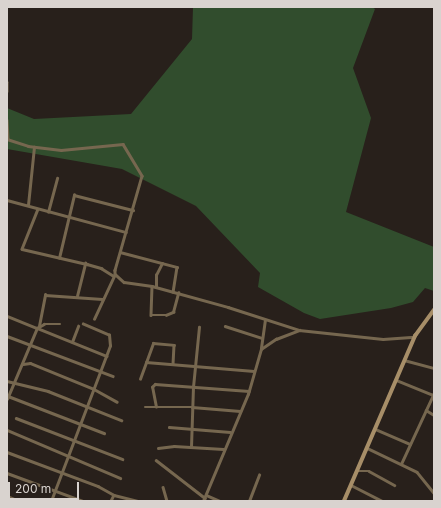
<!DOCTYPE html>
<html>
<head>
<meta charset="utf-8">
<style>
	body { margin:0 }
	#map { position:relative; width:441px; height:508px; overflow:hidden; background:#28201b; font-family:Inter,sans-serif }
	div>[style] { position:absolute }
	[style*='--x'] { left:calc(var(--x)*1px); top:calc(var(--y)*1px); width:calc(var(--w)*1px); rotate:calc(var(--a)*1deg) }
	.green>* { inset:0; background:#314d2d }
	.minor>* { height:2.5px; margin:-1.25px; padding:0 1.25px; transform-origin:1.25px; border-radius:1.25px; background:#76674f }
	.secondary>* { height:3.5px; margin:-1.75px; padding:0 1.75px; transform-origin:1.75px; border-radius:1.75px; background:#a78e68 }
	span { translate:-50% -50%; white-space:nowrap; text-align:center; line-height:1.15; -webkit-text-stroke:3px #28201b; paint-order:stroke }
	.frame { position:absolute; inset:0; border:8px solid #d9d3cf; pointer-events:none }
	.scale { position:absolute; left:8px; top:482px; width:71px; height:18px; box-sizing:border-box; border:2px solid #d9d3cf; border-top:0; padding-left:5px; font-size:12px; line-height:14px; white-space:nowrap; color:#d9d3cf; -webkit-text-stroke:3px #28201b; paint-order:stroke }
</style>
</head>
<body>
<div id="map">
	<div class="green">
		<div style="clip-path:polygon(193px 7px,372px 7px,375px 9px,353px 68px,371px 118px,346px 212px,434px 247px,434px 291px,425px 288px,413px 302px,391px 308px,320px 319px,304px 313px,258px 287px,260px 273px,196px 206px,122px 169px,7px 149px,7px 108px,34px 119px,131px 114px,192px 39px)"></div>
	</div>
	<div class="minor">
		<div style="--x:7;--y:82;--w:9;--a:90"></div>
		<div style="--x:7;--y:120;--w:19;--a:87"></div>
		<div style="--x:7;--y:139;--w:22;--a:18"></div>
		<div style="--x:28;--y:146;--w:33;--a:7"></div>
		<div style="--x:61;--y:150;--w:62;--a:-5.5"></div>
		<div style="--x:123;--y:144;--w:37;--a:59"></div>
		<div style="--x:142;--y:176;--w:98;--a:106"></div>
		<div style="--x:115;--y:270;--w:4;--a:90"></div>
		<div style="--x:115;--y:274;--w:12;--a:42"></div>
		<div style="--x:124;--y:282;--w:28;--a:8"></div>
		<div style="--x:152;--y:286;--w:79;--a:15.4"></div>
		<div style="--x:228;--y:307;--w:75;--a:17.9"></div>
		<div style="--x:299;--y:330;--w:84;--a:6.1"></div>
		<div style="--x:383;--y:339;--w:31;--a:-4"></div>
		<div style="--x:7;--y:200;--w:123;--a:15.1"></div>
		<div style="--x:28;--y:205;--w:58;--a:-84.1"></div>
		<div style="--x:38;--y:209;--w:43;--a:111.8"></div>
		<div style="--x:22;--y:249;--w:67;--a:13"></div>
		<div style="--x:87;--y:264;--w:15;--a:16"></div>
		<div style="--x:101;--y:268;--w:15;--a:32"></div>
		<div style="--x:48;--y:212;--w:35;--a:-75"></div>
		<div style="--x:120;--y:252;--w:59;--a:14.7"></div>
		<div style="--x:177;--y:267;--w:25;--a:99"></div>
		<div style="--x:59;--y:258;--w:65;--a:-76.6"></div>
		<div style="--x:74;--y:195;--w:61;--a:14.3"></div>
		<div style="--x:152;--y:286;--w:29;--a:92"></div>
		<div style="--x:151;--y:315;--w:15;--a:0"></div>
		<div style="--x:166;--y:315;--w:8;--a:-23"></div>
		<div style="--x:173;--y:312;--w:20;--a:-75"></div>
		<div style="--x:156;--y:287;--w:12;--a:-90"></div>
		<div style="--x:156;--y:275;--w:13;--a:-63"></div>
		<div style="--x:77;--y:296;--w:34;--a:-76"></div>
		<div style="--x:7;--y:316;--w:32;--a:22"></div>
		<div style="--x:94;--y:319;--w:47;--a:-65.1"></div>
		<div style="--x:39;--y:326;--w:32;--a:-79"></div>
		<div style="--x:45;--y:295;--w:57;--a:4"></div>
		<div style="--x:225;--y:326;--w:39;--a:18"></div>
		<div style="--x:37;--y:328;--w:75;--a:21.8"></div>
		<div style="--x:7;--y:336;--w:113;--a:20.7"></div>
		<div style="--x:72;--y:342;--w:17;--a:-69"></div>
		<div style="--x:261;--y:348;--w:28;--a:-82"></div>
		<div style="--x:404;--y:360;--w:31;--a:15"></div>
		<div style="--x:146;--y:362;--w:108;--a:4.8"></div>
		<div style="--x:23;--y:364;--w:7;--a:-8"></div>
		<div style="--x:30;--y:363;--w:69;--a:22.1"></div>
		<div style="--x:94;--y:389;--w:26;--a:29"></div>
		<div style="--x:140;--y:379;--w:38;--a:-70"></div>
		<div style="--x:153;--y:343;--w:21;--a:5"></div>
		<div style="--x:174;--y:345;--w:19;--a:93"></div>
		<div style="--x:396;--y:380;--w:40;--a:22"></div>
		<div style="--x:7;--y:381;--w:42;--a:13.7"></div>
		<div style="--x:48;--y:391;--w:79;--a:21.7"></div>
		<div style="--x:8;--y:396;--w:103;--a:21.1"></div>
		<div style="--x:7;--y:399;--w:77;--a:-67.1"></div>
		<div style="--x:37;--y:328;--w:8;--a:-30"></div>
		<div style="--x:44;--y:324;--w:16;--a:0"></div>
		<div style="--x:145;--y:407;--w:47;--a:0"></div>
		<div style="--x:192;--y:407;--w:48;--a:4.8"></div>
		<div style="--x:156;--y:407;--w:20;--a:-101"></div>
		<div style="--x:152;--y:387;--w:4;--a:-45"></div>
		<div style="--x:155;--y:384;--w:94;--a:4.3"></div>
		<div style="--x:426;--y:410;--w:9;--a:32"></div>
		<div style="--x:16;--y:418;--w:114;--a:21.1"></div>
		<div style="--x:169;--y:427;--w:61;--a:4.7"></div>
		<div style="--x:375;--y:429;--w:38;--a:23"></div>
		<div style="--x:7;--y:430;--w:123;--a:23"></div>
		<div style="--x:191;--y:447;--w:60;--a:-88.1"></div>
		<div style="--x:193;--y:387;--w:60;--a:-84.3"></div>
		<div style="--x:158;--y:448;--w:16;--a:-7"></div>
		<div style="--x:174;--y:446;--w:49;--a:3.5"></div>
		<div style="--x:367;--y:448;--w:55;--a:25.6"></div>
		<div style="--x:417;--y:472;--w:27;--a:51"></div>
		<div style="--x:7;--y:452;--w:97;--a:20.5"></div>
		<div style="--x:98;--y:486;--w:18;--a:29"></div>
		<div style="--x:114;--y:495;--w:7;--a:117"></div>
		<div style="--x:156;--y:460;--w:62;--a:37.8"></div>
		<div style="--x:401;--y:464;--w:78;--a:-65.1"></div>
		<div style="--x:357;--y:471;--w:12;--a:0"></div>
		<div style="--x:369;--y:471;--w:29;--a:29"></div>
		<div style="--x:7;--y:473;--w:81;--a:20.2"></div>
		<div style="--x:351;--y:485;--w:36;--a:27"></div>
		<div style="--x:163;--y:487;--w:15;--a:74"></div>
		<div style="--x:114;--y:495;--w:25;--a:14"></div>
		<div style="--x:206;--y:495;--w:15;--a:23"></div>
		<div style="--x:7;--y:496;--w:13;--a:23"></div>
		<div style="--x:51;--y:501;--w:166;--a:-69.2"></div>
		<div style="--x:110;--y:346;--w:11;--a:-95"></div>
		<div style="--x:109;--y:335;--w:28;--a:-157"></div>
		<div style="--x:203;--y:501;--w:116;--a:-67.2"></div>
		<div style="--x:248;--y:394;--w:47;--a:-73.9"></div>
		<div style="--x:261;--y:349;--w:18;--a:-34"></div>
		<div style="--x:276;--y:339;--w:25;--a:-21"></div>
		<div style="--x:249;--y:501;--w:28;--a:-69"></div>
	</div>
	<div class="secondary">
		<div style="--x:344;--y:501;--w:180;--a:-66.7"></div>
		<div style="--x:415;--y:336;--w:32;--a:-54"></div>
	</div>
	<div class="frame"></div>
	<div class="scale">200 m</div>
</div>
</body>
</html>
